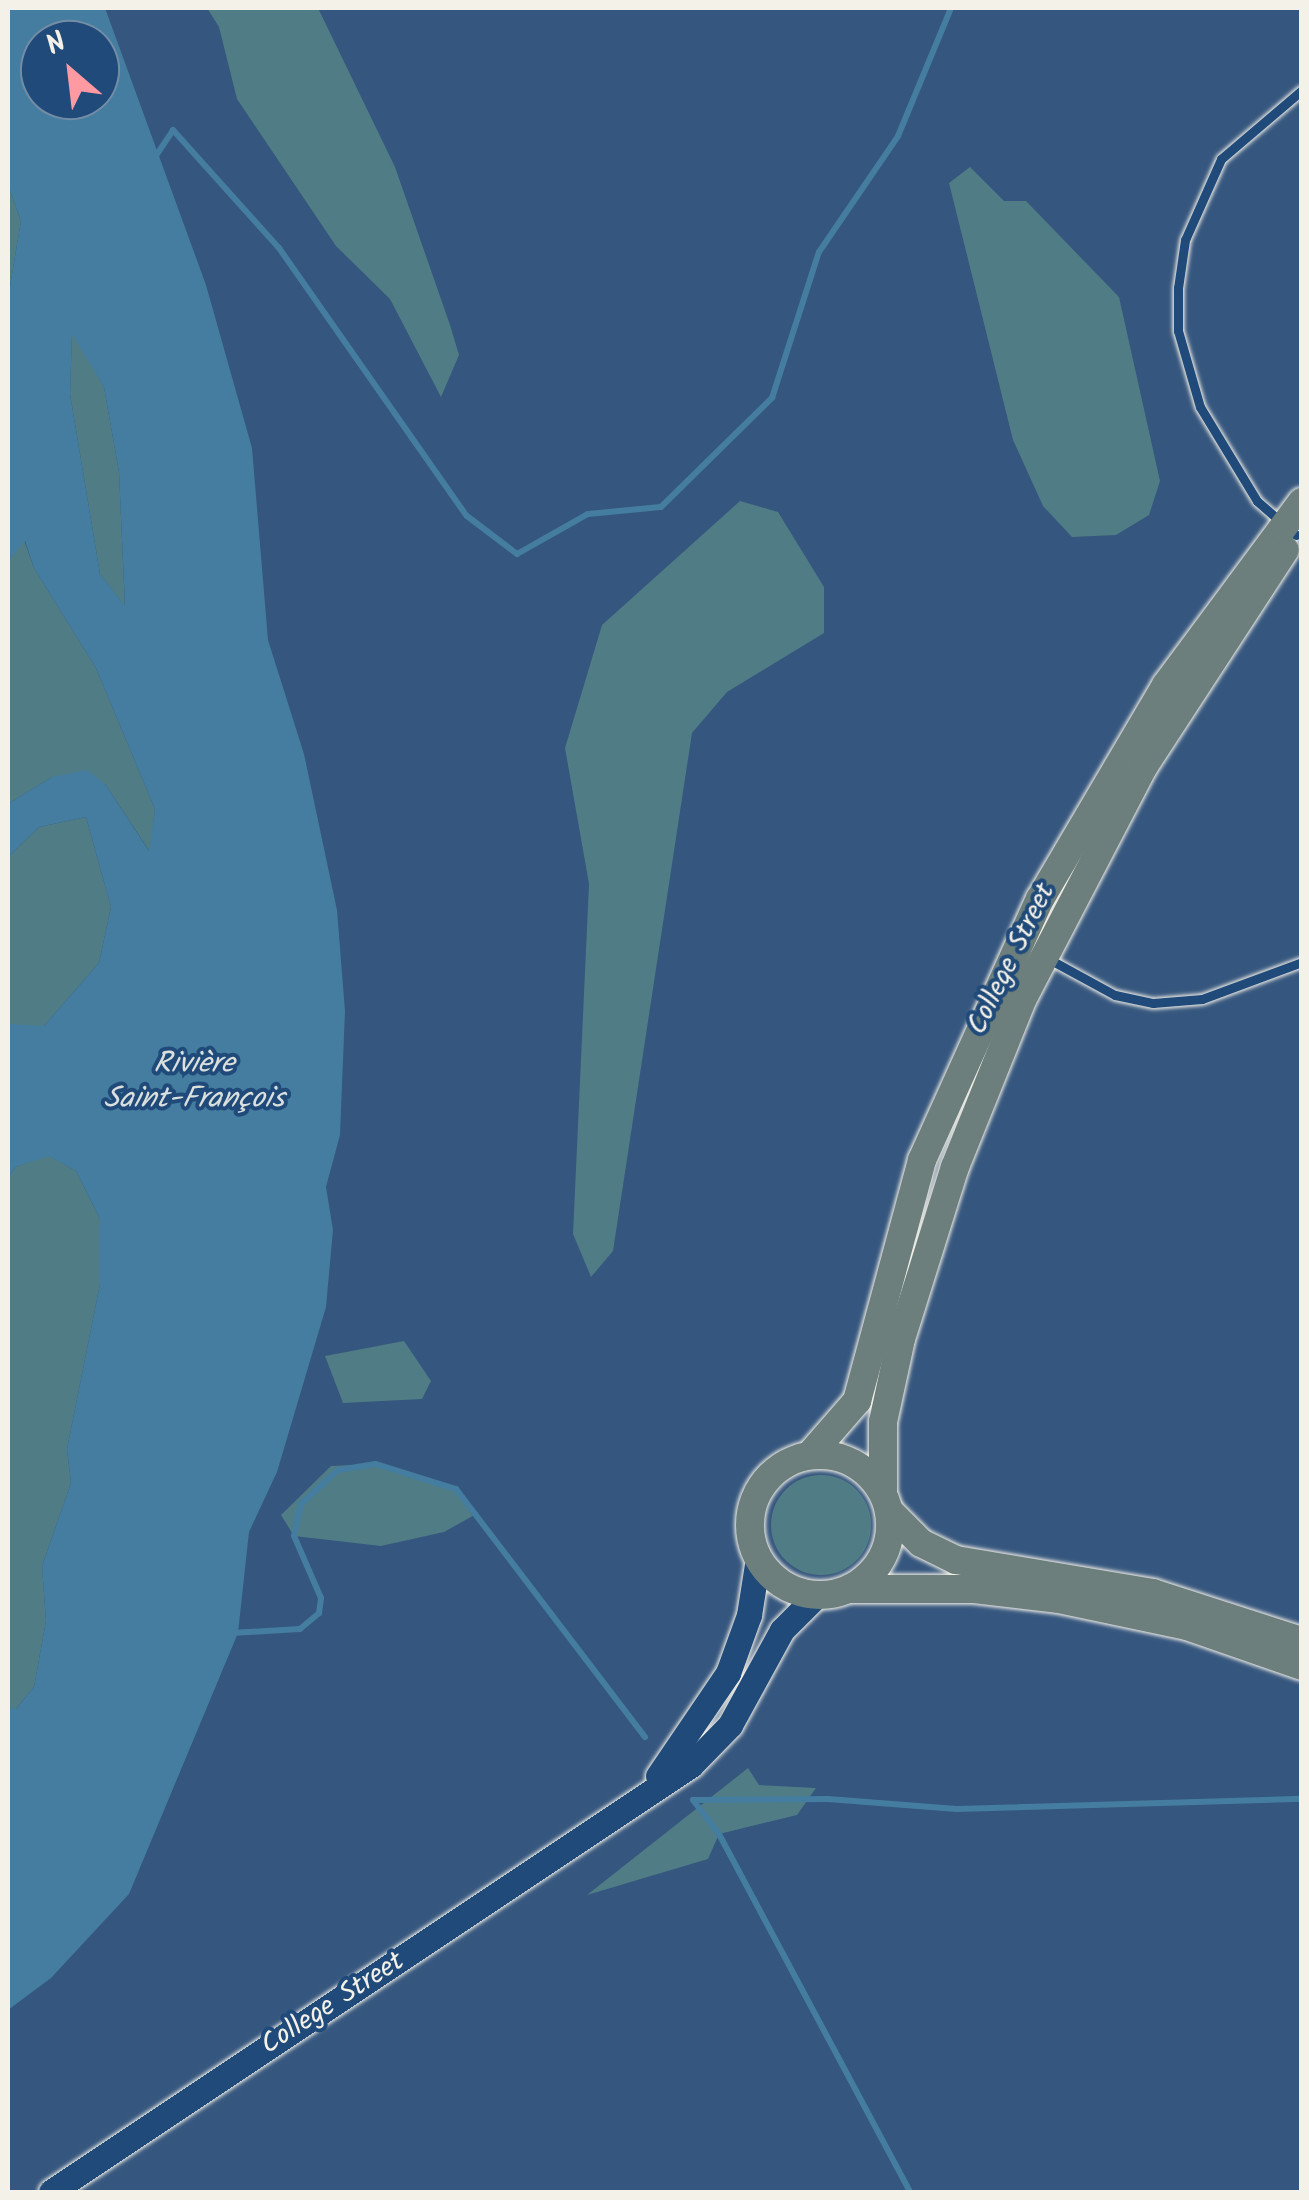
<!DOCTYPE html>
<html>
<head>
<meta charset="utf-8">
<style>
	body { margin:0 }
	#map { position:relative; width:1309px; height:2200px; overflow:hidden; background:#35567e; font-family:Kalam,sans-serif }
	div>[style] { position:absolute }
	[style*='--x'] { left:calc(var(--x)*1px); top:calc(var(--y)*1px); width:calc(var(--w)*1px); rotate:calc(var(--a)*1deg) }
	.green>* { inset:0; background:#4f7c85 }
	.round { border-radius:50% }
	.water>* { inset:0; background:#447d9f }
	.stream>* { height:6px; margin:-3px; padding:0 3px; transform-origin:3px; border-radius:3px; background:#447d9f }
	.roads { filter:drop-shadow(0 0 2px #f4f1e8) drop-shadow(0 0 2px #f4f1e8) }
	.service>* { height:9px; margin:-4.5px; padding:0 4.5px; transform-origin:4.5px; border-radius:4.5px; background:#1f4a7a }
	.secondary>* { height:25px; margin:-12.5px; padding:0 12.5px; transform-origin:12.5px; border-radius:12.5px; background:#1f4a7a }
	.primary>* { height:28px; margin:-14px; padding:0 14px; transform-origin:14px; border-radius:14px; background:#6c7f7c }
	.primary>.ring { margin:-14px; padding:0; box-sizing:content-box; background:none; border:28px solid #6c7f7c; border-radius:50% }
	span { translate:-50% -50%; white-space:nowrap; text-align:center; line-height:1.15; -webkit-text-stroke:8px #1f4a7a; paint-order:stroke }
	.street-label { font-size:28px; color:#f4f1e8 }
	.water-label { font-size:30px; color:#dae0dd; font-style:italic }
	.frame { position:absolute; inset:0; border:10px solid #f4f1e8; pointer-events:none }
	.north { position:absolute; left:20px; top:20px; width:100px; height:100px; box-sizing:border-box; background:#1f4a7a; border:2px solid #748da6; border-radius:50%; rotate:332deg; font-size:28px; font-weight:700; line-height:40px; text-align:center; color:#f4f1e8 }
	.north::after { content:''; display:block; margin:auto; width:35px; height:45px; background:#ff9aa2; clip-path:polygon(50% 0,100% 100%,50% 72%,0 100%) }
</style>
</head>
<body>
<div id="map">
	<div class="green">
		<div style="clip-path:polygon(207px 8px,318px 8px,395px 167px,450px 325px,459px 355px,441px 397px,390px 299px,336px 246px,237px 99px,219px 27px)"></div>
		<div style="clip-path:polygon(970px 167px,1004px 201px,1026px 201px,1119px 297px,1160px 481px,1149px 515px,1116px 535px,1072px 537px,1043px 506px,1013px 440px,949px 183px)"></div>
		<div style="clip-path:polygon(8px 185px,21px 221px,8px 298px)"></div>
		<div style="clip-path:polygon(72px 331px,104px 387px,119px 472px,125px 607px,100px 574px,70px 394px)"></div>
		<div style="clip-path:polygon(740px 501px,778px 512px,824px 587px,824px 633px,727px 692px,692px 733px,613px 1251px,591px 1277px,573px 1234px,589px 884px,565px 748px,602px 625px)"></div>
		<div style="clip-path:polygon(24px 540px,34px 568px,96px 668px,155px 809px,150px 852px,105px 784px,52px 777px,8px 804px,8px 561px)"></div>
		<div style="clip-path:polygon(86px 817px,111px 907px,99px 963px,44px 1026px,17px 1029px,8px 1024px,8px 857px,39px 827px)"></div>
		<div style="clip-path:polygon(48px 1155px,76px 1171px,100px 1219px,100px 1284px,67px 1449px,71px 1483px,42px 1566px,46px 1621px,34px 1687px,15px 1710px,8px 1708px,8px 1178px,15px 1167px)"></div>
		<div style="clip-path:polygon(404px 1341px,431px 1381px,422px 1399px,343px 1403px,325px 1356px)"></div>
		<div style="clip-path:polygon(376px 1464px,456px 1489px,478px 1513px,444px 1532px,381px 1546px,294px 1536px,281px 1515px,331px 1466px)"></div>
		<div class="round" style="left:771px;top:1475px;width:100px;height:100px"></div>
		<div style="clip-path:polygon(748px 1768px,759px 1785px,816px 1788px,797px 1815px,719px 1834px,708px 1859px,587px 1895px)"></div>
	</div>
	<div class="water">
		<div style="clip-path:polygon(evenodd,8px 8px,105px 8px,206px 285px,252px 448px,268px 640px,304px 754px,337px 910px,345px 1011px,340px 1135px,326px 1187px,333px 1230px,326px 1307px,277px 1472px,249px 1532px,238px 1633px,129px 1894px,51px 1978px,8px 2010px,8px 1708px,16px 1709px,34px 1687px,46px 1621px,42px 1566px,71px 1483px,67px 1449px,100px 1284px,100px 1219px,76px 1171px,49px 1156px,15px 1167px,8px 1178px,8px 1024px,44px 1026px,99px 963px,111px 907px,86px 817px,39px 827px,8px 857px,8px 804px,52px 777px,87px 770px,105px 784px,149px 851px,155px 809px,96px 668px,34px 568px,25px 541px,8px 561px,8px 298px,21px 221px,8px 185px,8px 8px,40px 40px,100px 40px,100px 100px,40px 100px,40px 40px,8px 8px,72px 334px,104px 387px,119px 472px,125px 606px,100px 574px,70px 394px,72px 334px)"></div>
	</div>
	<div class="stream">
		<div style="--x:153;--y:160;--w:36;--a:-56"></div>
		<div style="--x:173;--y:130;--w:159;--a:48.1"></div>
		<div style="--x:279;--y:248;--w:327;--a:55"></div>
		<div style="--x:467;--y:516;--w:63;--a:37.2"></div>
		<div style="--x:517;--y:554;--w:81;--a:-29.4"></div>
		<div style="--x:588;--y:514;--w:73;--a:-5.5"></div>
		<div style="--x:661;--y:507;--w:156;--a:-44.5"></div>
		<div style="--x:772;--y:398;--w:153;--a:-72.2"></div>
		<div style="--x:819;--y:252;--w:140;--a:-55.7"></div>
		<div style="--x:898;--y:136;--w:139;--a:-67.5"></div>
		<div style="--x:232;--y:1633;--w:68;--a:-3.4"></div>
		<div style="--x:300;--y:1629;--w:25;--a:-40"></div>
		<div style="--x:319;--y:1613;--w:15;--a:-82"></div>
		<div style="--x:321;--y:1598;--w:68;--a:-113.5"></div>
		<div style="--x:294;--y:1536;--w:33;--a:-78"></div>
		<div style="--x:301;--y:1504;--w:50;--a:-42.6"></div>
		<div style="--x:338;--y:1470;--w:38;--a:-9"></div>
		<div style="--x:376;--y:1464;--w:84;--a:17.4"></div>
		<div style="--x:456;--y:1489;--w:312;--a:52.7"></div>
		<div style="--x:693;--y:1800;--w:135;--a:-0.4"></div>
		<div style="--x:828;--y:1799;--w:129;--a:4.4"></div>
		<div style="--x:957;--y:1809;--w:345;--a:-1.7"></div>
		<div style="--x:693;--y:1800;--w:43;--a:52.6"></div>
		<div style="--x:719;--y:1834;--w:406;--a:61.9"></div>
	</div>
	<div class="roads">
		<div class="service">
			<div style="--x:1296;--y:535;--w:52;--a:-138.9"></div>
			<div style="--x:1257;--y:501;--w:110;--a:-121.2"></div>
			<div style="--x:1200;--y:407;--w:79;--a:-106.1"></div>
			<div style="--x:1178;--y:331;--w:43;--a:-90"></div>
			<div style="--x:1178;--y:288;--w:49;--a:-81.7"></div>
			<div style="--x:1185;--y:240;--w:89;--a:-66"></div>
			<div style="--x:1221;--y:159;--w:106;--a:-40.4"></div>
			<div style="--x:1047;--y:958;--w:77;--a:28.6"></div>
			<div style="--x:1115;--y:995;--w:39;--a:12"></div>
			<div style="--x:1153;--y:1003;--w:49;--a:-4.7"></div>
			<div style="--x:1202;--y:999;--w:107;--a:-20.3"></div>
		</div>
		<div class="secondary">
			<div style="--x:658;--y:1776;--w:125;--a:-55.8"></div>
			<div style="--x:728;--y:1673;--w:62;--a:-70.1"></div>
			<div style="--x:749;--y:1615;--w:58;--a:-81"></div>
			<div style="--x:51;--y:2192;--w:769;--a:-33.71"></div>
			<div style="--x:691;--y:1765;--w:56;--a:-45.7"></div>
			<div style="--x:730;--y:1725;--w:108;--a:-61.3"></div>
			<div style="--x:782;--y:1630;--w:49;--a:-45"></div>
		</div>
		<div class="primary">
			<div class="ring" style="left:750px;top:1455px;width:112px;height:112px"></div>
			<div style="--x:810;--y:1455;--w:72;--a:-49"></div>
			<div style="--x:857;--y:1401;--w:250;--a:-74.9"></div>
			<div style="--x:922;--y:1160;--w:286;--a:-65.7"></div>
			<div style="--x:1040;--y:899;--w:248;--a:-59.5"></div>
			<div style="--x:1166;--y:685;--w:228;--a:-53.4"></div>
			<div style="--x:883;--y:1493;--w:71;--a:-90"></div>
			<div style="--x:883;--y:1422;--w:85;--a:-77.8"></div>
			<div style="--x:901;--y:1339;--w:180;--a:-72.6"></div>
			<div style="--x:955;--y:1167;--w:182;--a:-68.1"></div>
			<div style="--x:1023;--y:998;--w:262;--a:-62.5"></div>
			<div style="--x:1144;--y:766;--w:258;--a:-56.9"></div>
			<div style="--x:889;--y:1511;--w:45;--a:45"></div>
			<div style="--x:921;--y:1543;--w:39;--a:26"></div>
			<div style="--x:956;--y:1560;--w:200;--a:9.5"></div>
			<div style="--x:1153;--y:1593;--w:157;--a:17.9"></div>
			<div style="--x:849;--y:1589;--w:125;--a:0"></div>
			<div style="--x:974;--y:1589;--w:86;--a:6.7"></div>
			<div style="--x:1059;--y:1599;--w:131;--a:11.9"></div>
			<div style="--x:1187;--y:1626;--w:122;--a:19.2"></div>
		</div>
	</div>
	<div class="street-label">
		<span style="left:1012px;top:959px;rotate:-64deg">College Street</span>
		<span style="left:333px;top:2004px;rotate:-33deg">College Street</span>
	</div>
	<div class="water-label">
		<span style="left:194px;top:1081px">Rivière<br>Saint-François</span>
	</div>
	<div class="frame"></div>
	<div class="north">N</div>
</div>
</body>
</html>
